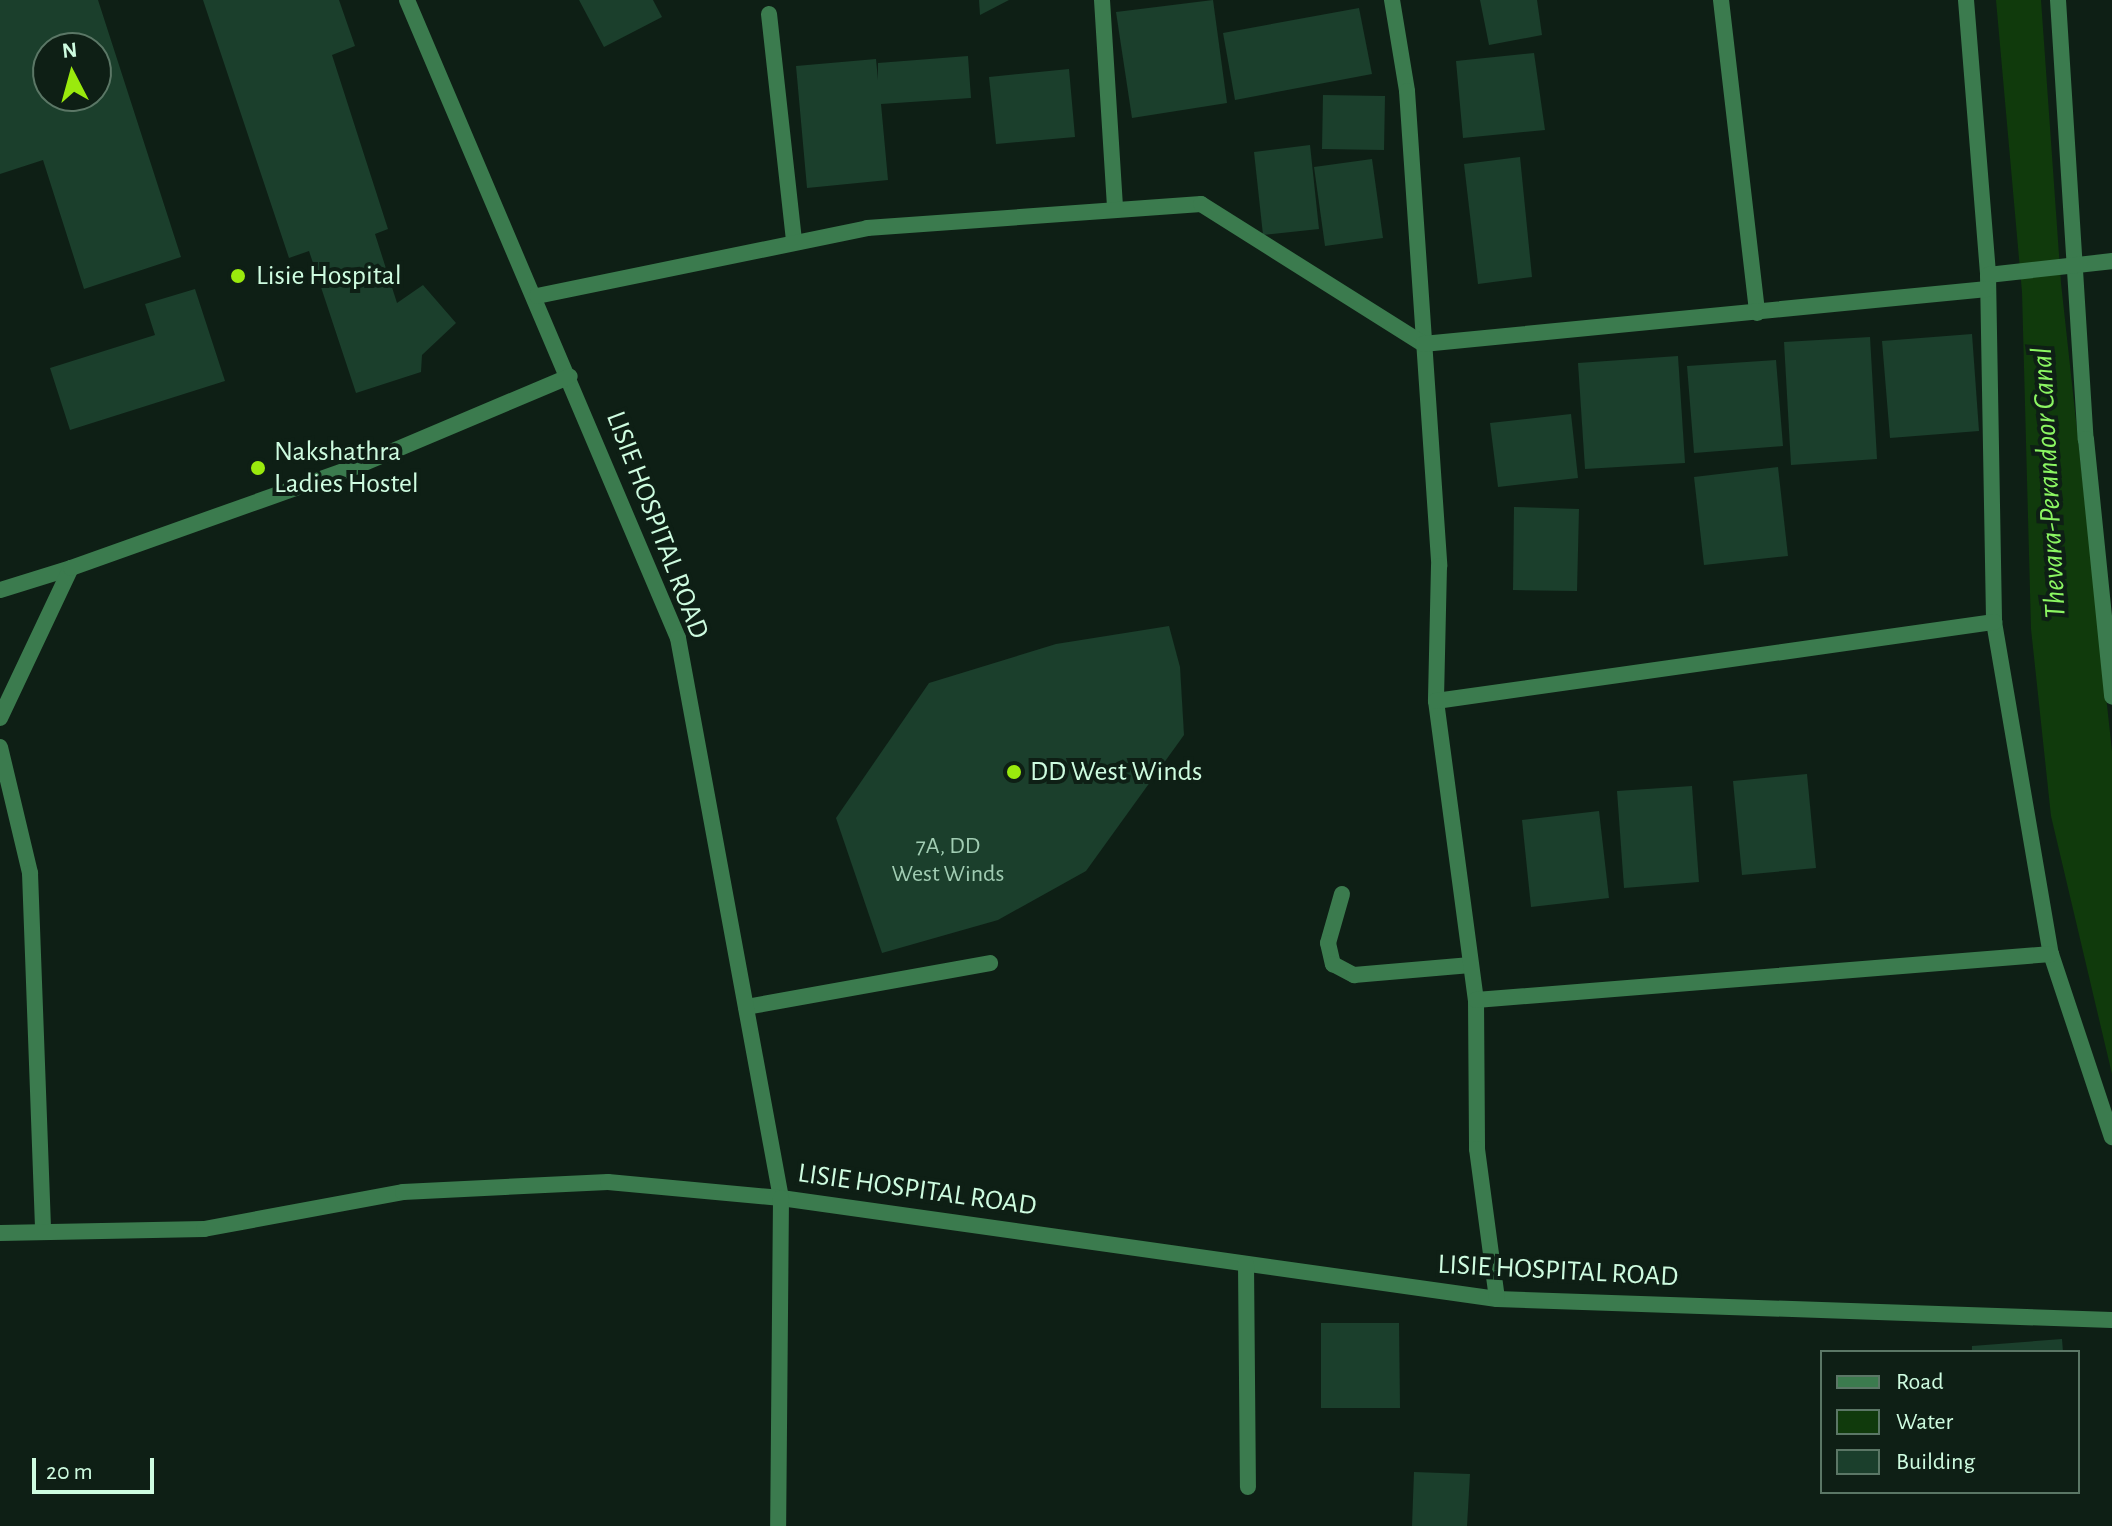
<!DOCTYPE html>
<html>
<head>
<meta charset="utf-8">
<style>
	body { margin:0 }
	#map { position:relative; width:2112px; height:1526px; overflow:hidden; background:#0e1f15; font-family:"Alegreya Sans",sans-serif }
	div>[style] { position:absolute }
	[style*='--x'] { left:calc(var(--x)*1px); top:calc(var(--y)*1px); width:calc(var(--w)*1px); rotate:calc(var(--a)*1deg) }
	.water>* { inset:0; background:#103a0c }
	.building>* { inset:0; background:#1b3f2c }
	.lane>* { height:16px; margin:-8px; padding:0 8px; transform-origin:8px; border-radius:8px; background:#3b7b4e }
	.street>* { height:16px; margin:-8px; padding:0 8px; transform-origin:8px; border-radius:8px; background:#3b7b4e }
	.dots>* { width:22px; height:22px; translate:-50% -50%; box-sizing:border-box; border:4px solid #0e1f15; border-radius:50% }
	span { translate:-50% -50%; white-space:nowrap; text-align:center; line-height:1.15; -webkit-text-stroke:8px #0e1f15; paint-order:stroke }
	.number-label { font-size:24px; color:#a1cdb3 }
	.number-label span { -webkit-text-stroke-width:0 }
	.poi-label { font-size:28px; color:#cefce0 }
	.left { translate:0 -50%; text-align:left }
	.street-label { font-size:28px; color:#cefce0 }
	.water-label { font-size:30px; color:#8bf662; font-style:italic }
	.legend { position:absolute; left:1820px; top:1350px; width:260px; height:144px; box-sizing:border-box; background:#0e1f15; border:2px solid #5b7766; margin:0; padding:10px 14px; list-style:none; font-size:24px; color:#cefce0 }
	.legend li { display:flex; align-items:center; gap:16px; height:40px }
	.legend b { width:40px; border:2px solid #5b7766 }
	.north { position:absolute; left:32px; top:32px; width:80px; height:80px; box-sizing:border-box; background:#0e1f15; border:2px solid #5b7766; border-radius:50%; rotate:354deg; font-size:22px; font-weight:700; line-height:32px; text-align:center; color:#cefce0 }
	.north::after { content:''; display:block; margin:auto; width:28px; height:36px; background:#9aea0d; clip-path:polygon(50% 0,100% 100%,50% 72%,0 100%) }
	.scale { position:absolute; left:32px; top:1458px; width:122px; height:36px; box-sizing:border-box; border:4px solid #cefce0; border-top:0; padding-left:10px; font-size:24px; line-height:28px; white-space:nowrap; color:#cefce0; -webkit-text-stroke:6px #0e1f15; paint-order:stroke }
</style>
</head>
<body>
<div id="map">
	<div class="water">
		<div style="clip-path:polygon(1996px 0,2041px 0,2061px 283px,2112px 751px,2112px 1074px,2051px 816px,2031px 629px,2022px 292px)"></div>
	</div>
	<div class="building">
		<div style="clip-path:polygon(evenodd,0 0,98px 0,181px 257px,84px 289px,43px 160px,0 174px,0 0,48px 48px,96px 48px,96px 96px,48px 96px,48px 48px)"></div>
		<div style="clip-path:polygon(203px 0,339px 0,355px 46px,332px 55px,388px 229px,375px 234px,397px 303px,423px 285px,456px 323px,422px 355px,421px 372px,356px 393px,309px 251px,289px 258px)"></div>
		<div style="clip-path:polygon(579px 0,653px 0,662px 17px,604px 47px)"></div>
		<div style="clip-path:polygon(979px 0,1009px 0,980px 15px)"></div>
		<div style="clip-path:polygon(1213px 0,1227px 103px,1132px 118px,1116px 12px)"></div>
		<div style="clip-path:polygon(1480px 0,1537px 0,1542px 35px,1489px 45px)"></div>
		<div style="clip-path:polygon(1359px 8px,1372px 74px,1235px 100px,1223px 33px)"></div>
		<div style="clip-path:polygon(1534px 53px,1545px 130px,1463px 138px,1456px 61px)"></div>
		<div style="clip-path:polygon(968px 56px,971px 98px,881px 104px,888px 180px,807px 188px,796px 66px,876px 59px,878px 80px,878px 63px)"></div>
		<div style="clip-path:polygon(1069px 69px,1075px 137px,996px 144px,989px 77px)"></div>
		<div style="clip-path:polygon(1323px 95px,1385px 96px,1384px 150px,1322px 149px)"></div>
		<div style="clip-path:polygon(1310px 145px,1319px 229px,1263px 235px,1254px 152px)"></div>
		<div style="clip-path:polygon(1520px 157px,1532px 277px,1478px 284px,1464px 164px)"></div>
		<div style="clip-path:polygon(1372px 159px,1383px 238px,1325px 246px,1314px 167px)"></div>
		<div style="clip-path:polygon(195px 289px,225px 381px,70px 430px,50px 368px,155px 335px,145px 304px)"></div>
		<div style="clip-path:polygon(1972px 334px,1979px 431px,1890px 438px,1882px 341px)"></div>
		<div style="clip-path:polygon(1870px 337px,1877px 459px,1791px 465px,1784px 342px)"></div>
		<div style="clip-path:polygon(1678px 356px,1685px 463px,1585px 469px,1578px 363px)"></div>
		<div style="clip-path:polygon(1776px 360px,1783px 446px,1694px 453px,1687px 366px)"></div>
		<div style="clip-path:polygon(1571px 414px,1578px 478px,1498px 487px,1490px 423px)"></div>
		<div style="clip-path:polygon(1778px 467px,1788px 556px,1704px 565px,1694px 477px)"></div>
		<div style="clip-path:polygon(1514px 507px,1579px 509px,1577px 591px,1513px 590px)"></div>
		<div style="clip-path:polygon(1169px 626px,1180px 667px,1184px 735px,1086px 871px,998px 920px,882px 953px,836px 818px,929px 683px,1056px 644px)"></div>
		<div style="clip-path:polygon(1807px 774px,1816px 868px,1742px 875px,1733px 781px)"></div>
		<div style="clip-path:polygon(1692px 786px,1699px 882px,1624px 888px,1617px 791px)"></div>
		<div style="clip-path:polygon(1599px 811px,1609px 898px,1531px 907px,1522px 820px)"></div>
		<div style="clip-path:polygon(1321px 1323px,1399px 1323px,1400px 1408px,1321px 1408px)"></div>
		<div style="clip-path:polygon(2062px 1339px,2063px 1352px,1972px 1352px,1972px 1346px)"></div>
		<div style="clip-path:polygon(1414px 1472px,1470px 1474px,1467px 1526px,1412px 1526px)"></div>
	</div>
	<div class="lane">
		<div style="--x:1721;--y:0;--w:315;--a:83.4"></div>
		<div style="--x:1342;--y:894;--w:51;--a:105.9"></div>
		<div style="--x:1328;--y:943;--w:22;--a:77"></div>
		<div style="--x:1333;--y:964;--w:24;--a:28"></div>
		<div style="--x:1354;--y:975;--w:117;--a:-4.9"></div>
		<div style="--x:746;--y:1007;--w:248;--a:-10.2"></div>
	</div>
	<div class="street">
		<div style="--x:407;--y:0;--w:693;--a:66.99"></div>
		<div style="--x:678;--y:638;--w:569;--a:79.58"></div>
		<div style="--x:781;--y:1198;--w:723;--a:8.03"></div>
		<div style="--x:1497;--y:1299;--w:615;--a:1.96"></div>
		<div style="--x:1102;--y:0;--w:209;--a:86.4"></div>
		<div style="--x:1392;--y:0;--w:92;--a:80.6"></div>
		<div style="--x:1407;--y:91;--w:476;--a:86.1"></div>
		<div style="--x:1439;--y:566;--w:135;--a:91.3"></div>
		<div style="--x:1436;--y:701;--w:302;--a:82.4"></div>
		<div style="--x:1476;--y:1000;--w:149;--a:89.6"></div>
		<div style="--x:1477;--y:1149;--w:151;--a:82.4"></div>
		<div style="--x:1966;--y:0;--w:276;--a:85.4"></div>
		<div style="--x:1988;--y:275;--w:347;--a:89"></div>
		<div style="--x:1994;--y:622;--w:337;--a:80.3"></div>
		<div style="--x:2051;--y:954;--w:193;--a:71.6"></div>
		<div style="--x:2058;--y:0;--w:440;--a:86.4"></div>
		<div style="--x:2086;--y:439;--w:259;--a:84.2"></div>
		<div style="--x:769;--y:14;--w:229;--a:83.7"></div>
		<div style="--x:1988;--y:275;--w:125;--a:-6.4"></div>
		<div style="--x:537;--y:296;--w:337;--a:-11.6"></div>
		<div style="--x:867;--y:228;--w:335;--a:-4.1"></div>
		<div style="--x:1201;--y:204;--w:262;--a:32.2"></div>
		<div style="--x:1423;--y:344;--w:567;--a:-5.57"></div>
		<div style="--x:0;--y:590;--w:74;--a:-17.2"></div>
		<div style="--x:1436;--y:701;--w:564;--a:-8.06"></div>
		<div style="--x:0;--y:718;--w:166;--a:-64.7"></div>
		<div style="--x:71;--y:568;--w:301;--a:-19.6"></div>
		<div style="--x:355;--y:467;--w:233;--a:-22.9"></div>
		<div style="--x:0;--y:747;--w:130;--a:76.6"></div>
		<div style="--x:30;--y:873;--w:359;--a:87.9"></div>
		<div style="--x:1476;--y:1000;--w:577;--a:-4.57"></div>
		<div style="--x:0;--y:1233;--w:204;--a:-1.1"></div>
		<div style="--x:204;--y:1229;--w:202;--a:-10.5"></div>
		<div style="--x:403;--y:1192;--w:205;--a:-2.8"></div>
		<div style="--x:608;--y:1182;--w:174;--a:5.3"></div>
		<div style="--x:781;--y:1198;--w:328;--a:90.5"></div>
		<div style="--x:1246;--y:1264;--w:223;--a:89.5"></div>
	</div>
	<div class="dots">
		<div style="left:238px;top:276px;background:#9aea0d"></div>
		<div style="left:258px;top:468px;background:#9aea0d"></div>
		<div style="left:1014px;top:772px;background:#9aea0d"></div>
	</div>
	<div class="number-label">
		<span style="left:948px;top:861px">7A, DD<br>West Winds</span>
	</div>
	<div class="poi-label">
		<span class="left" style="left:256px;top:276px">Lisie Hospital</span>
		<span class="left" style="left:274px;top:468px">Nakshathra<br>Ladies Hostel</span>
		<span class="left" style="left:1030px;top:772px">DD West Winds</span>
	</div>
	<div class="street-label">
		<span style="left:657px;top:525px;rotate:69deg">LISIE HOSPITAL ROAD</span>
		<span style="left:917px;top:1190px;rotate:8deg">LISIE HOSPITAL ROAD</span>
		<span style="left:1558px;top:1271px;rotate:3deg">LISIE HOSPITAL ROAD</span>
	</div>
	<div class="water-label">
		<span style="left:2049px;top:483px;rotate:-93deg">Thevara-Perandoor Canal</span>
	</div>
	<ul class="legend">
	<li><b style="height:10px;background:#3b7b4e"></b>Road</li>
	<li><b style="height:22px;background:#103a0c"></b>Water</li>
	<li><b style="height:22px;background:#1b3f2c"></b>Building</li>
	</ul>
	<div class="north">N</div>
	<div class="scale">20 m</div>
</div>
</body>
</html>
